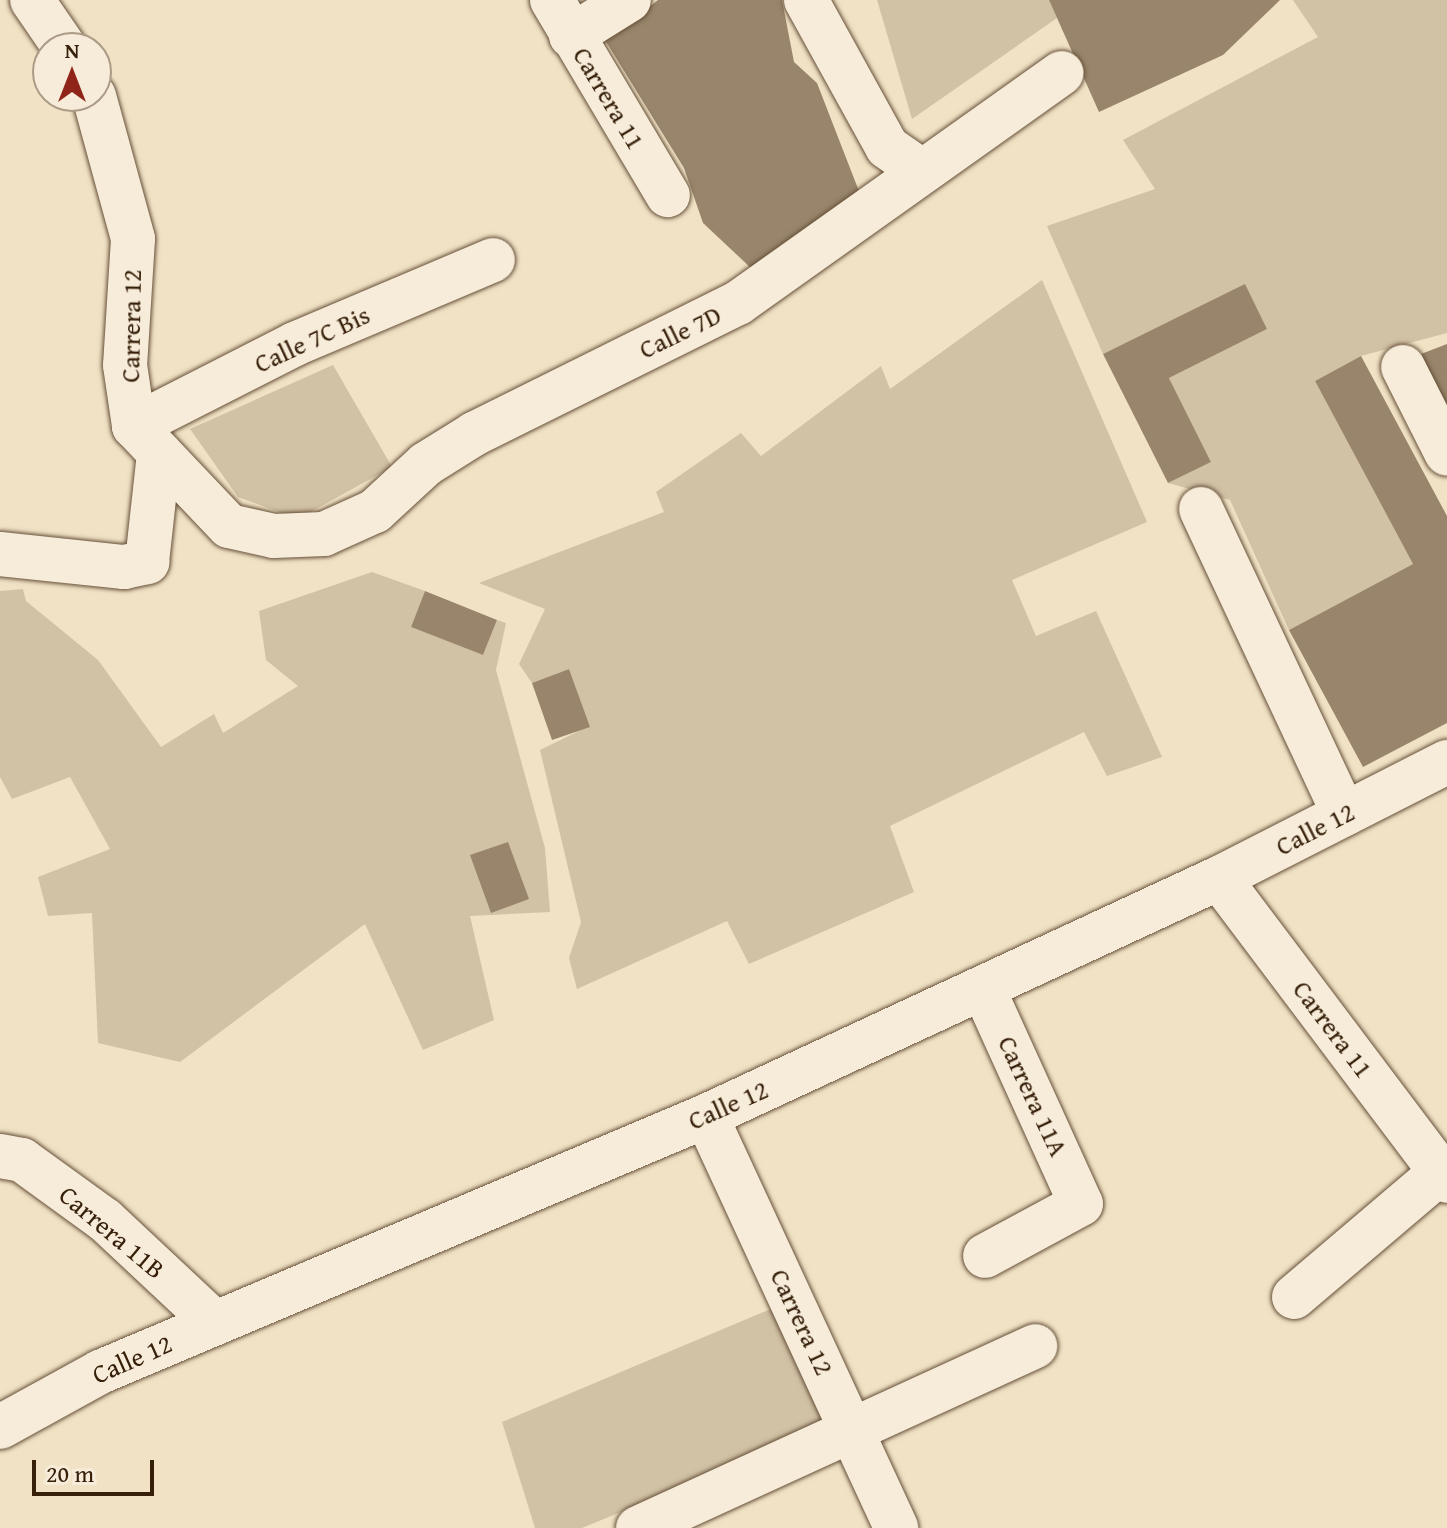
<!DOCTYPE html>
<html>
<head>
<meta charset="utf-8">
<style>
	body { margin:0 }
	#map { position:relative; width:1447px; height:1528px; overflow:hidden; background:#f1e2c5; font-family:"Gentium Book Plus",serif }
	div>[style] { position:absolute }
	[style*='--x'] { left:calc(var(--x)*1px); top:calc(var(--y)*1px); width:calc(var(--w)*1px); rotate:calc(var(--a)*1deg) }
	.green>* { inset:0; background:#d1c1a5 }
	.building>* { inset:0; background:#98856b }
	.roads { filter:drop-shadow(0 0 2px #665039) drop-shadow(0 0 2px #665039) }
	.minor>* { height:44px; margin:-22px; padding:0 22px; transform-origin:22px; border-radius:22px; background:#f6ecd9 }
	span { translate:-50% -50%; white-space:nowrap; text-align:center; line-height:1.15; -webkit-text-stroke:8px #f6ecd9; paint-order:stroke }
	.street-label { font-size:26px; color:#37200a }
	.north { position:absolute; left:32px; top:32px; width:80px; height:80px; box-sizing:border-box; background:#f6ecd9; border:2px solid #aa9a86; border-radius:50%; rotate:0deg; font-size:22px; font-weight:700; line-height:32px; text-align:center; color:#37200a }
	.north::after { content:''; display:block; margin:auto; width:28px; height:36px; background:#8f2418; clip-path:polygon(50% 0,100% 100%,50% 72%,0 100%) }
	.scale { position:absolute; left:32px; top:1460px; width:122px; height:36px; box-sizing:border-box; border:4px solid #37200a; border-top:0; padding-left:10px; font-size:24px; line-height:28px; white-space:nowrap; color:#37200a; -webkit-text-stroke:6px #f6ecd9; paint-order:stroke }
</style>
</head>
<body>
<div id="map">
	<div class="green">
		<div style="clip-path:polygon(877px 0,1049px 0,1057px 18px,912px 119px)"></div>
		<div style="clip-path:polygon(1293px 0,1447px 0,1447px 333px,1361px 356px,1315px 381px,1413px 564px,1289px 630px,1230px 500px,1168px 483px,1211px 462px,1169px 378px,1267px 329px,1245px 285px,1103px 354px,1047px 226px,1155px 189px,1123px 140px,1318px 37px)"></div>
		<div style="clip-path:polygon(1042px 280px,1147px 522px,1012px 580px,1036px 636px,1096px 611px,1162px 757px,1107px 776px,1084px 732px,890px 826px,914px 892px,749px 964px,727px 921px,577px 989px,569px 958px,581px 922px,540px 750px,589px 726px,569px 669px,532px 683px,519px 664px,545px 609px,479px 583px,664px 512px,656px 492px,741px 433px,761px 456px,881px 366px,890px 389px)"></div>
		<div style="clip-path:polygon(333px 365px,392px 467px,298px 519px,238px 497px,190px 429px)"></div>
		<div style="clip-path:polygon(372px 572px,425px 591px,411px 627px,483px 655px,497px 620px,506px 623px,496px 670px,545px 848px,550px 912px,470px 916px,494px 1020px,423px 1050px,365px 924px,180px 1062px,98px 1043px,92px 913px,48px 916px,38px 877px,110px 849px,70px 777px,12px 799px,0 777px,0 591px,23px 589px,26px 601px,98px 660px,161px 747px,214px 714px,223px 733px,298px 686px,266px 660px,259px 611px)"></div>
		<div style="clip-path:polygon(773px 1308px,828px 1427px,582px 1528px,535px 1528px,502px 1422px)"></div>
	</div>
	<div class="building">
		<div style="clip-path:polygon(658px 0,782px 0,794px 62px,817px 83px,862px 199px,768px 284px,703px 223px,684px 168px,605px 40px)"></div>
		<div style="clip-path:polygon(1049px 0,1280px 0,1223px 55px,1099px 112px)"></div>
		<div style="clip-path:polygon(1245px 284px,1267px 329px,1169px 378px,1211px 462px,1168px 483px,1103px 354px)"></div>
		<div style="clip-path:polygon(1447px 344px,1447px 409px,1442px 411px,1421px 354px)"></div>
		<div style="clip-path:polygon(1361px 356px,1447px 516px,1447px 723px,1363px 767px,1289px 630px,1413px 564px,1315px 381px)"></div>
		<div style="clip-path:polygon(425px 591px,497px 620px,483px 655px,411px 627px)"></div>
		<div style="clip-path:polygon(569px 669px,590px 727px,552px 740px,532px 683px)"></div>
		<div style="clip-path:polygon(508px 842px,529px 899px,491px 913px,470px 855px)"></div>
	</div>
	<div class="roads">
		<div class="minor">
			<div style="--x:32;--y:0;--w:58;--a:55.5"></div>
			<div style="--x:552;--y:0;--w:227;--a:59.3"></div>
			<div style="--x:806;--y:0;--w:168;--a:61.1"></div>
			<div style="--x:887;--y:147;--w:40;--a:34.9"></div>
			<div style="--x:571;--y:36;--w:68;--a:-31.8"></div>
			<div style="--x:94;--y:96;--w:148;--a:74.7"></div>
			<div style="--x:133;--y:239;--w:126;--a:93.6"></div>
			<div style="--x:125;--y:365;--w:62;--a:81.6"></div>
			<div style="--x:134;--y:426;--w:138;--a:46.5"></div>
			<div style="--x:229;--y:526;--w:46;--a:12.5"></div>
			<div style="--x:274;--y:536;--w:50;--a:-2.3"></div>
			<div style="--x:324;--y:534;--w:56;--a:-24.3"></div>
			<div style="--x:375;--y:511;--w:69;--a:-42.7"></div>
			<div style="--x:426;--y:464;--w:57;--a:-32"></div>
			<div style="--x:474;--y:434;--w:295;--a:-26.4"></div>
			<div style="--x:738;--y:303;--w:397;--a:-35.4"></div>
			<div style="--x:1403;--y:367;--w:97;--a:63.2"></div>
			<div style="--x:134;--y:426;--w:181;--a:-27"></div>
			<div style="--x:295;--y:344;--w:215;--a:-23"></div>
			<div style="--x:1201;--y:509;--w:337;--a:64.9"></div>
			<div style="--x:0;--y:554;--w:125;--a:6"></div>
			<div style="--x:124;--y:567;--w:24;--a:-12"></div>
			<div style="--x:147;--y:562;--w:110;--a:-83.7"></div>
			<div style="--x:1219;--y:878;--w:379;--a:53"></div>
			<div style="--x:983;--y:988;--w:237;--a:65.6"></div>
			<div style="--x:1081;--y:1204;--w:109;--a:151.6"></div>
			<div style="--x:706;--y:1116;--w:454;--a:65.2"></div>
			<div style="--x:0;--y:1156;--w:22;--a:10"></div>
			<div style="--x:22;--y:1160;--w:102;--a:35.9"></div>
			<div style="--x:105;--y:1220;--w:151;--a:43.1"></div>
			<div style="--x:1294;--y:1297;--w:193;--a:-40.4"></div>
			<div style="--x:0;--y:1427;--w:114;--a:-28.8"></div>
			<div style="--x:100;--y:1372;--w:658;--a:-22.9"></div>
			<div style="--x:706;--y:1116;--w:566;--a:-24.89"></div>
			<div style="--x:1219;--y:878;--w:256;--a:-27"></div>
			<div style="--x:638;--y:1528;--w:437;--a:-24.6"></div>
		</div>
	</div>
	<div class="street-label">
		<span style="left:609px;top:98px;rotate:59deg">Carrera 11</span>
		<span style="left:131px;top:326px;rotate:-89deg">Carrera 12</span>
		<span style="left:680px;top:332px;rotate:-26deg">Calle 7D</span>
		<span style="left:312px;top:339px;rotate:-25deg">Calle 7C Bis</span>
		<span style="left:1315px;top:829px;rotate:-27deg">Calle 12</span>
		<span style="left:1333px;top:1029px;rotate:53deg">Carrera 11</span>
		<span style="left:1033px;top:1096px;rotate:65deg">Carrera 11A</span>
		<span style="left:728px;top:1105px;rotate:-24deg">Calle 12</span>
		<span style="left:112px;top:1232px;rotate:40deg">Carrera 11B</span>
		<span style="left:802px;top:1322px;rotate:65deg">Carrera 12</span>
		<span style="left:132px;top:1359px;rotate:-24deg">Calle 12</span>
	</div>
	<div class="north">N</div>
	<div class="scale">20 m</div>
</div>
</body>
</html>
